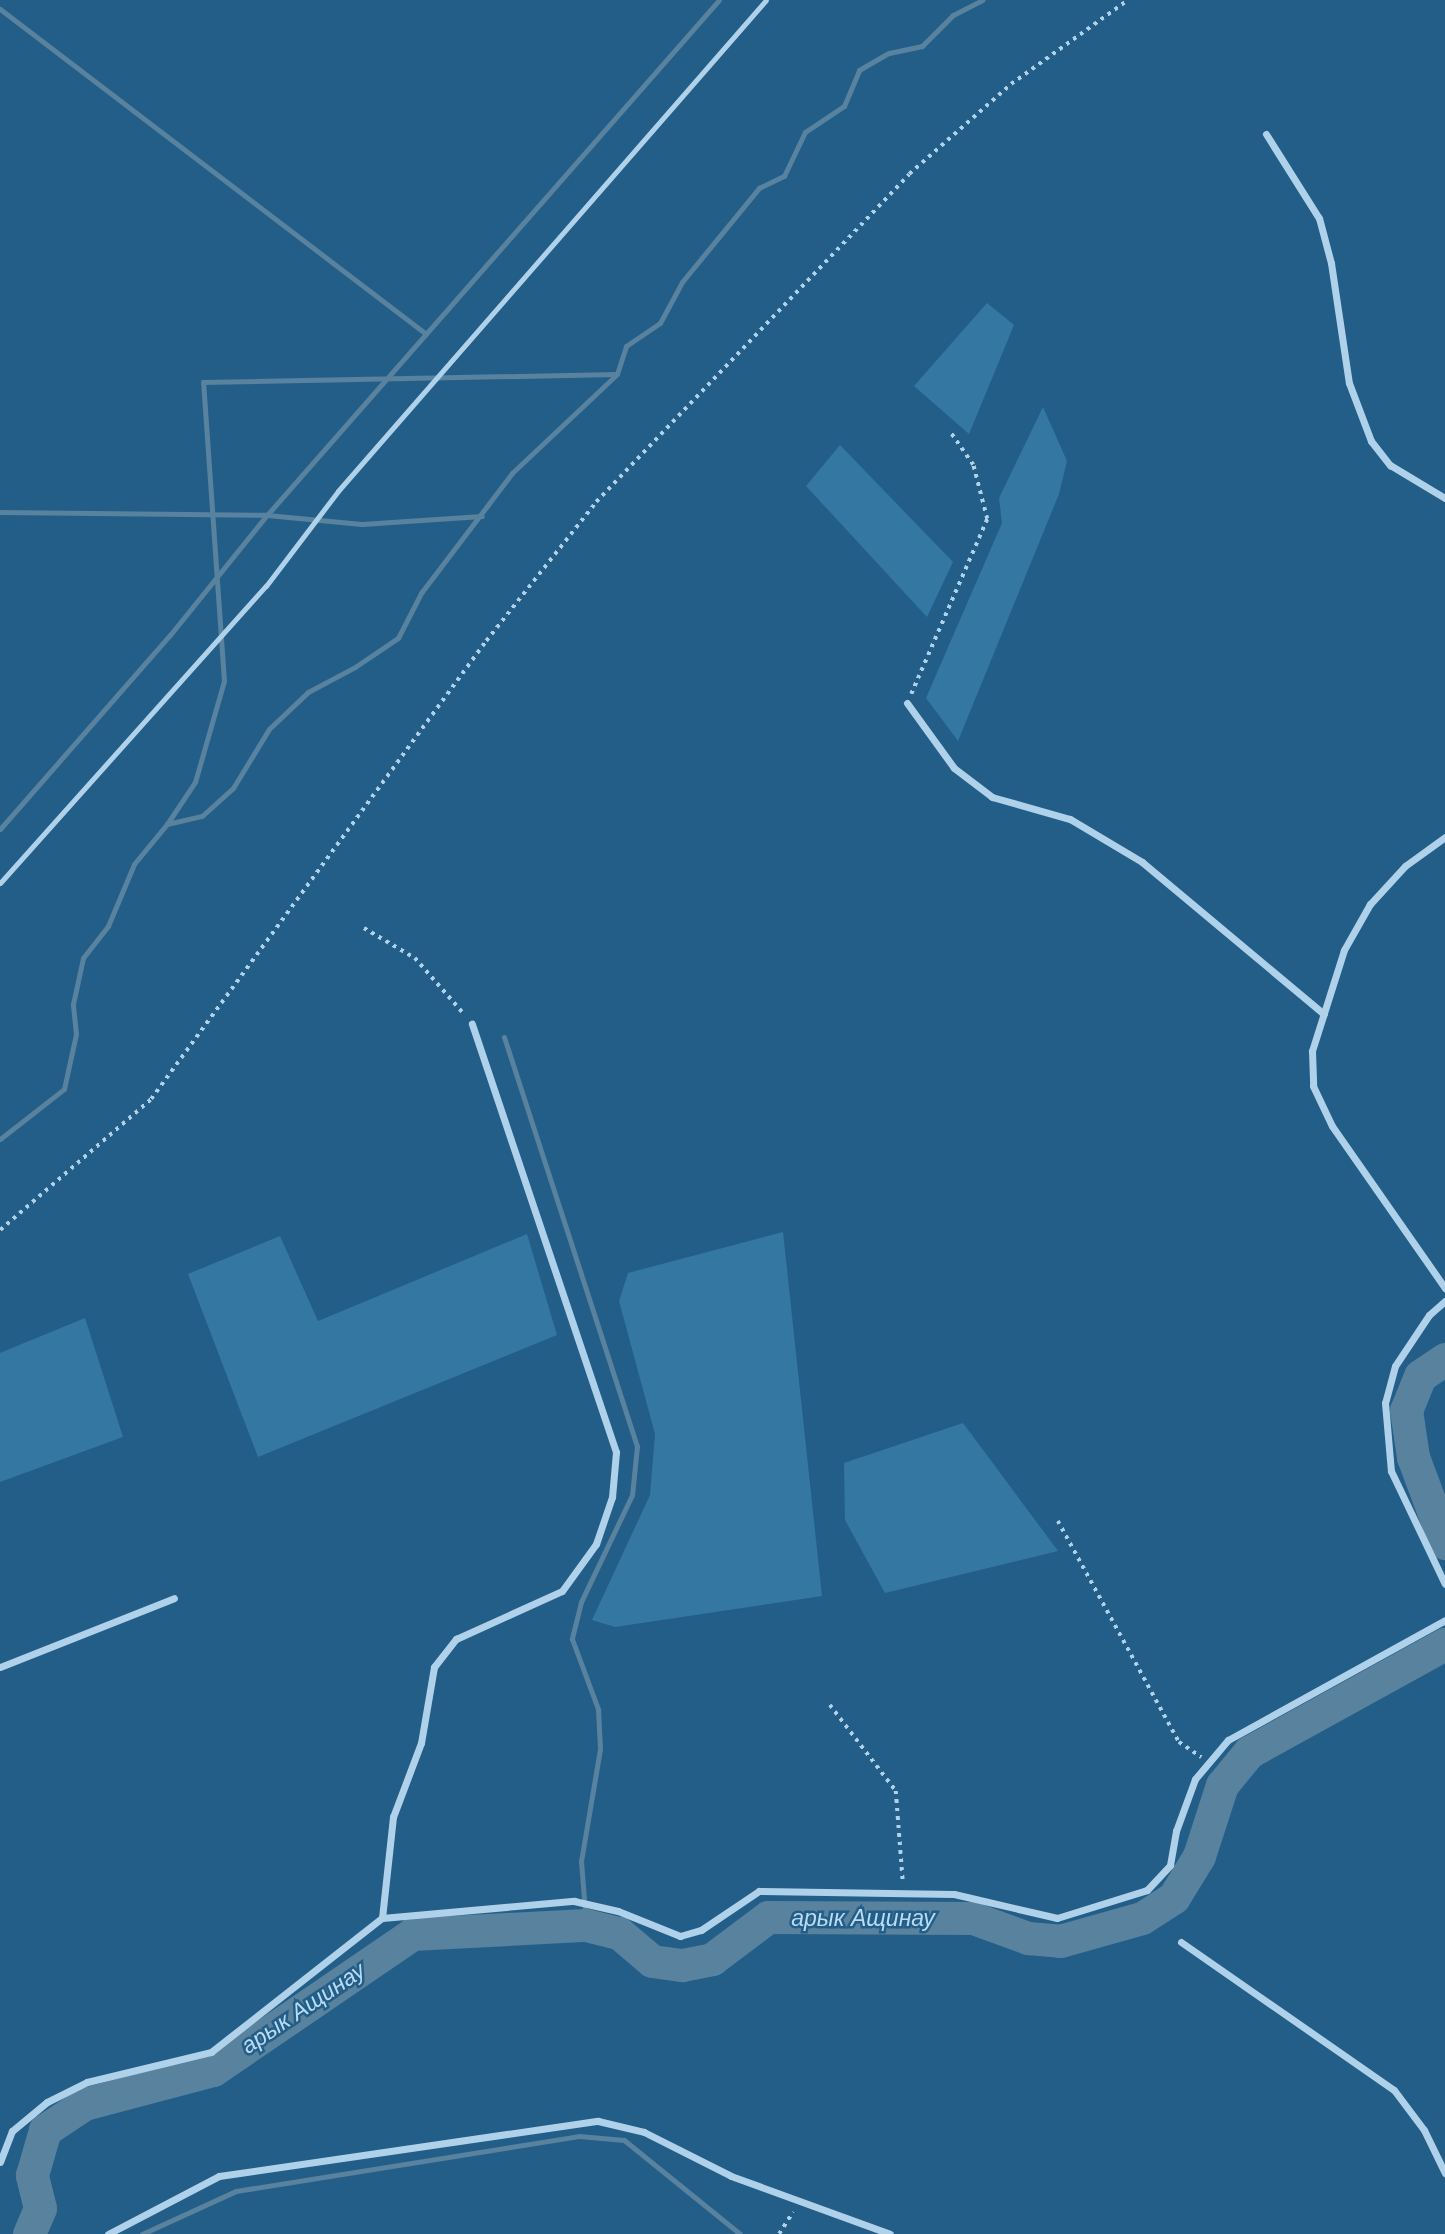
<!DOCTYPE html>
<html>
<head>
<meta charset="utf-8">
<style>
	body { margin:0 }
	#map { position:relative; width:1445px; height:2234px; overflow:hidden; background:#235e88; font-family:Arial,sans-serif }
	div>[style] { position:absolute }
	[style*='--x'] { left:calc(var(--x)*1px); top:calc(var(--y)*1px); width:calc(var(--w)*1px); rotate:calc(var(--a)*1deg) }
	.green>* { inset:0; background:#3477a3 }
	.stream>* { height:5px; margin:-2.5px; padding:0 2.5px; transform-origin:2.5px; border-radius:2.5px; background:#58829e }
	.river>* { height:33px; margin:-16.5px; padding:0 16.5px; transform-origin:16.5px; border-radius:16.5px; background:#58829e }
	.path>* { height:3.5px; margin-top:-1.75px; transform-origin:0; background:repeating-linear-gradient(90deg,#afd2ea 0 3.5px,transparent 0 8.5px) }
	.service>* { height:5px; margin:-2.5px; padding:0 2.5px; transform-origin:2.5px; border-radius:2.5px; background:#afd2ea }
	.minor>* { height:7px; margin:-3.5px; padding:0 3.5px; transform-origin:3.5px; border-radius:3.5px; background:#afd2ea }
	span { translate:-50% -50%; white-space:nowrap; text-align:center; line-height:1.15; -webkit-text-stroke:5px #235e88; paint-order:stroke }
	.water-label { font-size:23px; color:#badbf1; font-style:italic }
</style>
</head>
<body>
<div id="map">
	<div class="green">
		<div style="clip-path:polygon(987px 303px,1014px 325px,969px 434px,914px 386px)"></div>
		<div style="clip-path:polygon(1043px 407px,1067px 461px,1059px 494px,958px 741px,926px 698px,1002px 523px,999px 498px)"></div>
		<div style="clip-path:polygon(840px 445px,953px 562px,927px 617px,806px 486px)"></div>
		<div style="clip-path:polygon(783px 1232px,822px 1596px,615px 1627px,592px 1620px,650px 1495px,655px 1434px,619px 1301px,628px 1273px)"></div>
		<div style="clip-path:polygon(527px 1234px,557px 1335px,258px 1457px,188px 1274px,280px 1236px,318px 1321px)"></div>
		<div style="clip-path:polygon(85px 1318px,123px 1437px,0 1482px,0 1353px)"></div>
		<div style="clip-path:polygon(963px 1423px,1058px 1551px,885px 1593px,845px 1520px,844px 1463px)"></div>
	</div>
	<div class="stream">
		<div style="--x:0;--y:9;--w:536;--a:37.34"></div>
		<div style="--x:0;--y:512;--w:267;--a:0.6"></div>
		<div style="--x:267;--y:515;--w:95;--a:5.4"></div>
		<div style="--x:362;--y:524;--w:120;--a:-3.8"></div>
		<div style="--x:167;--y:824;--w:50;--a:-56.3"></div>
		<div style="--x:195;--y:782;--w:105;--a:-74"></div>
		<div style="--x:224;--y:681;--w:300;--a:-94"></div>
		<div style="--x:203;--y:382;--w:414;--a:-1.1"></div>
		<div style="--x:0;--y:829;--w:258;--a:-48.8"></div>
		<div style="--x:170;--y:635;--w:154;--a:-51.1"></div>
		<div style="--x:267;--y:515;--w:685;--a:-48.73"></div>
		<div style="--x:504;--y:1037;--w:430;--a:72"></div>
		<div style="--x:637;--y:1446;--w:49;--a:95.8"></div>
		<div style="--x:632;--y:1495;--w:119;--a:115.5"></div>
		<div style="--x:581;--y:1602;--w:38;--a:104"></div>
		<div style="--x:572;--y:1639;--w:75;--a:69.6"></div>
		<div style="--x:598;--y:1709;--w:40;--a:87.1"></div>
		<div style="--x:600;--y:1749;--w:114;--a:99.6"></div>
		<div style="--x:581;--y:1861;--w:64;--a:85.5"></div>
		<div style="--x:0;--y:1139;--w:81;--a:-38"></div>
		<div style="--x:64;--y:1089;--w:56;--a:-77.7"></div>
		<div style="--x:76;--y:1034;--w:30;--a:-96"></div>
		<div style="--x:73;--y:1004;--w:47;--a:-77.7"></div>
		<div style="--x:83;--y:958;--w:41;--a:-52"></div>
		<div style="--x:108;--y:926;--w:67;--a:-67.2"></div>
		<div style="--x:134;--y:864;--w:52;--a:-50.5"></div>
		<div style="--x:167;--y:824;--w:36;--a:-13"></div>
		<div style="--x:202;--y:816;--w:42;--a:-42.1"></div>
		<div style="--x:233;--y:788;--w:69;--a:-58.6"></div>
		<div style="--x:269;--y:729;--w:54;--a:-43.5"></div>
		<div style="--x:308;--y:692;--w:53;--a:-28"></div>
		<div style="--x:355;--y:667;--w:52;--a:-34"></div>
		<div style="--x:398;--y:638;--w:51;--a:-62.9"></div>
		<div style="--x:421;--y:593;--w:151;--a:-52.8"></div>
		<div style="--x:512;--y:473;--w:144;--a:-43.3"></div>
		<div style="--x:617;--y:374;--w:29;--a:-72"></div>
		<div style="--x:626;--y:346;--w:41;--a:-34.1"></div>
		<div style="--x:660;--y:323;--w:47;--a:-61.8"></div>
		<div style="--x:682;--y:282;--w:122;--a:-50.7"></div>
		<div style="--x:759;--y:188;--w:28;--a:-26"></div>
		<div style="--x:784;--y:176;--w:49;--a:-64.5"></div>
		<div style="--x:805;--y:132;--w:47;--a:-33.7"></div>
		<div style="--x:844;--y:106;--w:39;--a:-67"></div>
		<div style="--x:859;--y:70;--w:34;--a:-30"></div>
		<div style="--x:889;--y:53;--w:34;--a:-12"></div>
		<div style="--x:922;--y:46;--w:44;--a:-45"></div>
		<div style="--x:953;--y:15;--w:33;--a:-27"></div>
		<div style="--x:142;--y:2234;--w:103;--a:-24.6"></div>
		<div style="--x:236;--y:2191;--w:347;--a:-9.1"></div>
		<div style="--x:579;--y:2136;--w:45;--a:5.1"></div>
		<div style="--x:624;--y:2140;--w:149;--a:39"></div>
	</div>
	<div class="river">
		<div style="--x:1445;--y:1359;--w:30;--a:146"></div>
		<div style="--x:1420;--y:1376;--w:37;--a:112"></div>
		<div style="--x:1406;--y:1410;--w:48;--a:81.5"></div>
		<div style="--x:1413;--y:1457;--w:92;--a:69.6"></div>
		<div style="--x:29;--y:2234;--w:28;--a:-67"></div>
		<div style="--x:40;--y:2208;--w:34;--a:-104"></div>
		<div style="--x:32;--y:2175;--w:47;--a:-73.9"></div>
		<div style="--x:45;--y:2130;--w:47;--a:-33.7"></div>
		<div style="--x:84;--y:2104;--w:133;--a:-14.8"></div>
		<div style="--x:213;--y:2070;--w:241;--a:-34.3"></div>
		<div style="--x:412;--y:1934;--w:174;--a:-3"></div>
		<div style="--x:586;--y:1925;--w:34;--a:14"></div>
		<div style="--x:619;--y:1933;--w:43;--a:40.3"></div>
		<div style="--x:652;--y:1961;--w:30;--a:8"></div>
		<div style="--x:682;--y:1965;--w:31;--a:-11"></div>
		<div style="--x:712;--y:1959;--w:70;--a:-36.9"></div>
		<div style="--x:768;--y:1917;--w:205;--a:0.3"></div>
		<div style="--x:973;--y:1918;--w:59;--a:20"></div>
		<div style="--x:1028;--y:1938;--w:32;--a:5"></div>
		<div style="--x:1060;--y:1941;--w:85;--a:-15.7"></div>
		<div style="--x:1142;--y:1918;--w:38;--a:-33"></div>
		<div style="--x:1174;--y:1897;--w:48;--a:-58.6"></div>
		<div style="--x:1199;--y:1856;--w:75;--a:-72.1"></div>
		<div style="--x:1222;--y:1785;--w:43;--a:-50.7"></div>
		<div style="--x:1249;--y:1752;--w:224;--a:-28.9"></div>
	</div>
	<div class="path">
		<div style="--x:911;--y:694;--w:191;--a:-66.5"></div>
		<div style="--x:987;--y:519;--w:56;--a:-104.5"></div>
		<div style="--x:973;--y:465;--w:40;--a:-124.9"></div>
		<div style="--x:364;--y:928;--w:59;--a:30.5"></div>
		<div style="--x:415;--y:958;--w:74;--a:48.8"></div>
		<div style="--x:0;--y:1230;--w:200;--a:-40.9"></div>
		<div style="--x:151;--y:1099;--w:567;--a:-53.82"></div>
		<div style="--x:486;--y:641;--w:177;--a:-51.6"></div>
		<div style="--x:596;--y:502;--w:453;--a:-46.3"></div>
		<div style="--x:909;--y:174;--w:136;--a:-41.4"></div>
		<div style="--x:1011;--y:84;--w:144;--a:-35.7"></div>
		<div style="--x:1058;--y:1521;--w:252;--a:61.3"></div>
		<div style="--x:1179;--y:1742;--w:27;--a:34"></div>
		<div style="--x:830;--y:1705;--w:108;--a:52.5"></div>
		<div style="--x:896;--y:1791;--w:90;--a:85.6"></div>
		<div style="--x:779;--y:2234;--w:26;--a:-58"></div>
	</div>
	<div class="service">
		<div style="--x:0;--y:883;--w:399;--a:-48.2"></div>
		<div style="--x:266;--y:586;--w:119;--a:-52.8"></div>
		<div style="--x:338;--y:491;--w:651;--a:-48.92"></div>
	</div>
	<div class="minor">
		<div style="--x:1266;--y:134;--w:99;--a:57.8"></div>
		<div style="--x:1319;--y:218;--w:47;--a:75.1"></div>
		<div style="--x:1331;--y:263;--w:121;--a:81.5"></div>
		<div style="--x:1349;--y:383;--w:62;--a:69.2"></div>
		<div style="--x:1371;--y:441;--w:31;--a:52"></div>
		<div style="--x:1390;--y:465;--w:64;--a:31"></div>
		<div style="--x:907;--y:703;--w:80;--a:54.1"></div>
		<div style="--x:954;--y:768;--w:48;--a:37.3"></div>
		<div style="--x:992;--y:797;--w:81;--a:15.8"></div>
		<div style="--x:1070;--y:819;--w:84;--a:30.8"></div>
		<div style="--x:1142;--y:862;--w:237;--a:39.9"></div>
		<div style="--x:1445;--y:837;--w:49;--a:144.1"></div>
		<div style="--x:1405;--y:866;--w:52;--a:132.6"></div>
		<div style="--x:1370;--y:904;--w:53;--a:119.5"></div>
		<div style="--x:1344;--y:950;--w:106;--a:107.6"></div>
		<div style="--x:1312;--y:1051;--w:35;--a:88"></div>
		<div style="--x:1313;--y:1086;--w:44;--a:64.6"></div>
		<div style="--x:1332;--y:1126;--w:198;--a:55.1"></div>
		<div style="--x:1445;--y:1301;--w:21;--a:139"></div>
		<div style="--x:1429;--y:1315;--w:61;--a:123.7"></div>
		<div style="--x:1395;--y:1366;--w:38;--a:105"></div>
		<div style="--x:1385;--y:1403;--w:68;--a:85"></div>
		<div style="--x:1391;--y:1471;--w:125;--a:64.5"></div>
		<div style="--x:0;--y:1667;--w:187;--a:-21.6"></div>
		<div style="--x:382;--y:1918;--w:102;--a:-83.8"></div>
		<div style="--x:393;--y:1817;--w:79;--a:-69.3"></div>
		<div style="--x:421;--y:1743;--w:77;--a:-80.3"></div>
		<div style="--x:434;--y:1667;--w:36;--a:-52"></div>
		<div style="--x:456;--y:1639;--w:116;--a:-24.4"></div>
		<div style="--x:562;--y:1591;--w:58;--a:-54.1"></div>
		<div style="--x:596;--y:1544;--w:50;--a:-71.2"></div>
		<div style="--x:612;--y:1497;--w:45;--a:-84.9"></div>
		<div style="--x:616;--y:1452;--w:452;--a:-108.6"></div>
		<div style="--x:1181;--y:1942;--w:259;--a:34.8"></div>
		<div style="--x:1394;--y:2090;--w:50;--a:53.1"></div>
		<div style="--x:1424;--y:2130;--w:48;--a:64"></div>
		<div style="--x:0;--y:2162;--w:33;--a:-69"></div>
		<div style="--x:12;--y:2131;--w:45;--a:-39.6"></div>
		<div style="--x:47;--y:2102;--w:45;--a:-26.6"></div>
		<div style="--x:87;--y:2082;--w:128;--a:-13.6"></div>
		<div style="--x:211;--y:2052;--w:217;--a:-38.1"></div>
		<div style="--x:382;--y:1918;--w:193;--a:-5.1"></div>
		<div style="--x:574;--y:1901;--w:45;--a:12.8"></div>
		<div style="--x:618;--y:1911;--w:67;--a:22"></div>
		<div style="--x:680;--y:1936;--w:22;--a:-16"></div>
		<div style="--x:701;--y:1930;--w:70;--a:-33.9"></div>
		<div style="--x:759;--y:1891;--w:195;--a:0.9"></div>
		<div style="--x:954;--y:1894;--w:106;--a:13.1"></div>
		<div style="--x:1057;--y:1918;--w:94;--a:-17.3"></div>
		<div style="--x:1147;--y:1890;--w:34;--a:-47"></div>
		<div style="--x:1170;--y:1865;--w:35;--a:-80"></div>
		<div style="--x:1176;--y:1831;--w:55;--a:-69.9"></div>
		<div style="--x:1195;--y:1779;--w:51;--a:-49.8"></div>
		<div style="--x:1228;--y:1740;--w:248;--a:-28.9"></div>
		<div style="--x:108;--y:2234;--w:125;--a:-27.6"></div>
		<div style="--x:219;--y:2176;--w:383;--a:-8.3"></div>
		<div style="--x:598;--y:2121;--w:47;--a:13.4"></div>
		<div style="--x:644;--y:2132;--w:97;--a:26.8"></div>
		<div style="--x:731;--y:2176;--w:169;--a:20"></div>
	</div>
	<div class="water-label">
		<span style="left:863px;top:1918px">арык Ащинау</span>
		<span style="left:303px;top:2008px;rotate:-34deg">арык Ащинау</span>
	</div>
</div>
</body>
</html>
